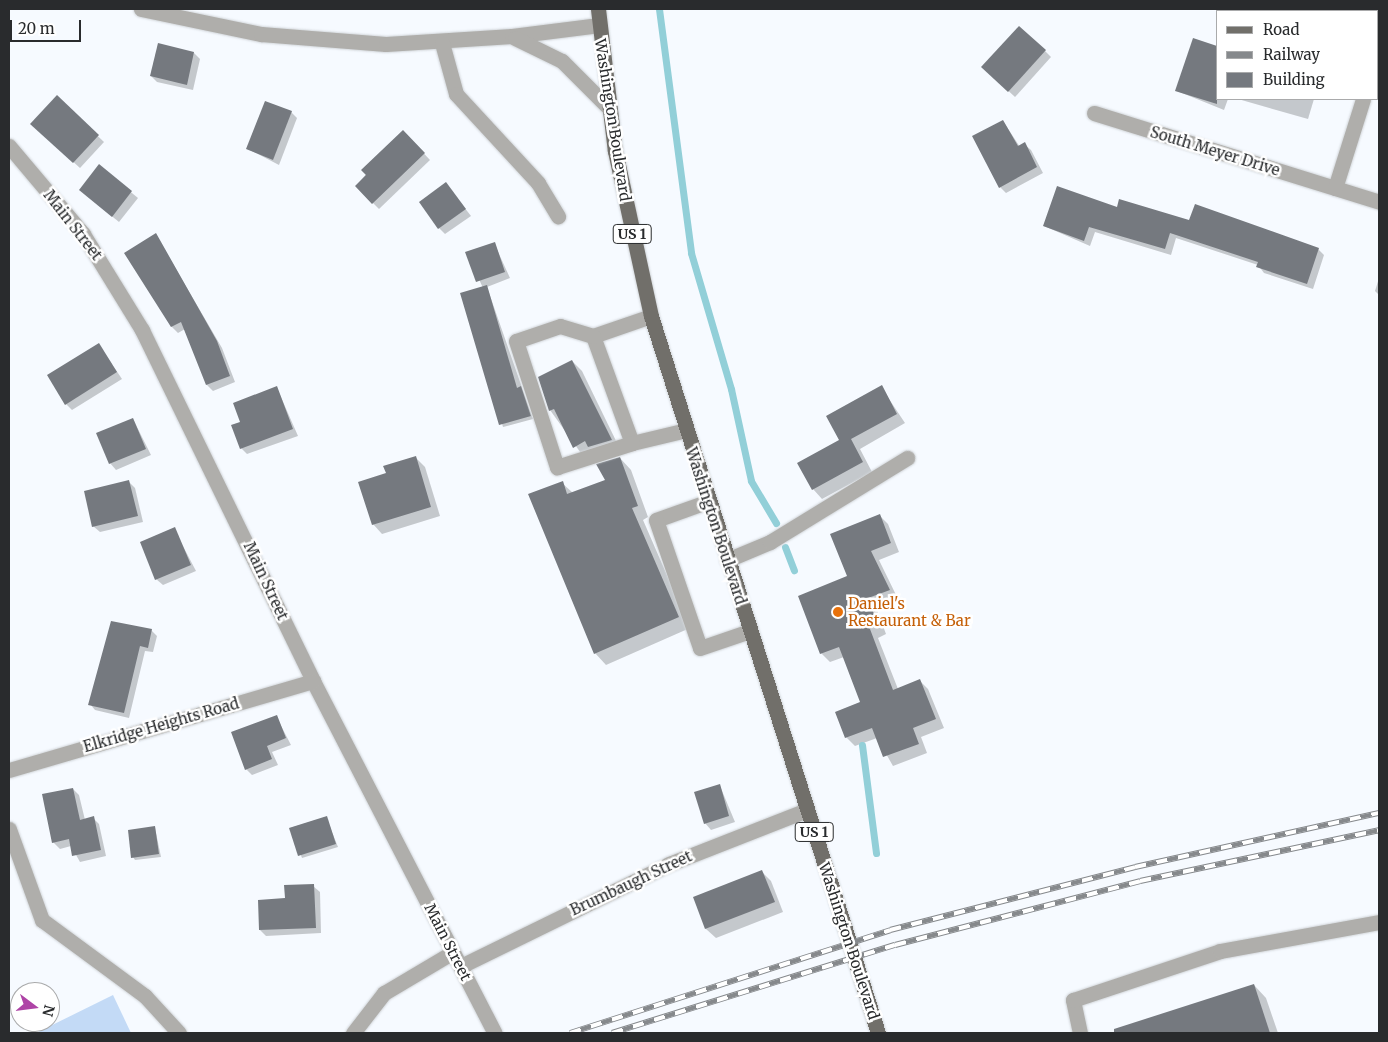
<!DOCTYPE html>
<html>
<head>
<meta charset="utf-8">
<style>
	body { margin:0 }
	#map { position:relative; width:1388px; height:1042px; overflow:hidden; background:#f6faff; font-family:Merriweather,serif }
	div>[style] { position:absolute }
	[style*='--x'] { left:calc(var(--x)*1px); top:calc(var(--y)*1px); width:calc(var(--w)*1px); rotate:calc(var(--a)*1deg) }
	.green>* { inset:0; background:#c3daf6 }
	.shadow>* { inset:0; background:#0003 }
	.stream>* { height:7px; margin:-3.5px; padding:0 3.5px; transform-origin:3.5px; border-radius:3.5px; background:#92cfd8 }
	.building>* { inset:0; background:#75797f }
	.roads { filter:drop-shadow(0 0 1px #d1d5d9) drop-shadow(0 0 1px #d1d5d9) }
	.minor>* { height:15px; margin:-7.5px; padding:0 7.5px; transform-origin:7.5px; border-radius:7.5px; background:#afaeab }
	.major>* { height:15px; margin:-7.5px; padding:0 7.5px; transform-origin:7.5px; border-radius:7.5px; background:#716f6a }
	.rail>* { height:5.5px; margin-top:-2.75px; transform-origin:0; background:repeating-linear-gradient(90deg,#fff 0 11px,#86898c 0 22px); box-sizing:border-box; border-block:1px solid #86898c }
	.dots>* { width:14px; height:14px; translate:-50% -50%; box-sizing:border-box; border:2px solid #fff; border-radius:50% }
	span { translate:-50% -50%; white-space:nowrap; text-align:center; line-height:1.15; -webkit-text-stroke:5px #fff; paint-order:stroke }
	.shield-label span { padding:1px 4px; background:#fff; border:1px solid; border-radius:4px; -webkit-text-stroke-width:0 }
	.shield-label { font-size:14px; color:#292b2d; font-weight:700 }
	.street-label { font-size:15px; color:#292b2d }
	.food-label { font-size:15px; color:#c56008 }
	.left { translate:0 -50%; text-align:left }
	.frame { position:absolute; inset:0; border:10px solid #292b2d; pointer-events:none }
	.legend { position:absolute; left:1216px; top:10px; width:162px; height:90px; box-sizing:border-box; background:#fff; border:1px solid #a9aaab; margin:0; padding:6px 9px; list-style:none; font-size:15px; color:#292b2d }
	.legend li { display:flex; align-items:center; gap:10px; height:25px }
	.legend b { width:25px; border:1px solid #a9aaab }
	.north { position:absolute; left:10px; top:982px; width:50px; height:50px; box-sizing:border-box; background:#fff; border:1px solid #a9aaab; border-radius:50%; rotate:105deg; font-size:14px; font-weight:700; line-height:20px; text-align:center; color:#292b2d }
	.north::after { content:''; display:block; margin:auto; width:18px; height:22px; background:#ae44a6; clip-path:polygon(50% 0,100% 100%,50% 72%,0 100%) }
	.scale { position:absolute; left:10px; top:20px; width:71px; height:22px; box-sizing:border-box; border:2px solid #292b2d; border-top:0; padding-left:6px; font-size:15px; line-height:18px; white-space:nowrap; color:#292b2d; -webkit-text-stroke:4px #fff; paint-order:stroke }
</style>
</head>
<body>
<div id="map">
	<div class="green">
		<div style="clip-path:polygon(113px 995px,131px 1033px,36px 1033px)"></div>
	</div>
	<div class="shadow">
		<div style="clip-path:polygon(1045px 51px,1051px 57px,1015px 97px,989px 73px)"></div>
		<div style="clip-path:polygon(194px 53px,200px 59px,193px 90px,157px 82px,151px 76px)"></div>
		<div style="clip-path:polygon(1177px 91px,1217px 99px,1228px 99px,1224px 110px)"></div>
		<div style="clip-path:polygon(57px 97px,104px 142px,80px 168px,38px 130px)"></div>
		<div style="clip-path:polygon(1238px 99px,1314px 99px,1308px 119px)"></div>
		<div style="clip-path:polygon(291px 112px,297px 118px,279px 165px,248px 149px)"></div>
		<div style="clip-path:polygon(1003px 121px,1020px 147px,1024px 144px,1031px 150px,1043px 173px,1006px 193px,1000px 187px)"></div>
		<div style="clip-path:polygon(403px 131px,430px 160px,379px 209px,356px 186px)"></div>
		<div style="clip-path:polygon(99px 166px,138px 198px,119px 222px,87px 196px)"></div>
		<div style="clip-path:polygon(446px 184px,471px 216px,445px 234px,439px 228px)"></div>
		<div style="clip-path:polygon(1118px 209px,1318px 249px,1324px 255px,1313px 289px,1264px 273px,1258px 265px,1176px 238px,1171px 255px,1095px 232px,1090px 246px,1044px 226px)"></div>
		<div style="clip-path:polygon(156px 235px,222px 348px,235px 382px,213px 391px,207px 385px,185px 329px,178px 333px,172px 327px,125px 253px)"></div>
		<div style="clip-path:polygon(494px 243px,510px 278px,487px 287px,533px 419px,503px 427px,462px 294px,483px 288px,467px 253px)"></div>
		<div style="clip-path:polygon(1379px 278px,1379px 295px,1375px 291px)"></div>
		<div style="clip-path:polygon(99px 345px,122px 379px,72px 410px,66px 404px)"></div>
		<div style="clip-path:polygon(572px 361px,582px 371px,620px 449px,583px 456px,550px 410px)"></div>
		<div style="clip-path:polygon(881px 387px,905px 423px,860px 449px,872px 472px,822px 499px,813px 489px,841px 440px)"></div>
		<div style="clip-path:polygon(277px 388px,298px 436px,247px 454px,241px 448px,241px 423px)"></div>
		<div style="clip-path:polygon(133px 419px,151px 455px,116px 470px,110px 463px)"></div>
		<div style="clip-path:polygon(415px 457px,425px 467px,440px 516px,382px 534px,373px 524px,387px 474px)"></div>
		<div style="clip-path:polygon(620px 458px,631px 470px,648px 517px,643px 520px,690px 628px,606px 665px,595px 653px,562px 483px,573px 493px,606px 481px)"></div>
		<div style="clip-path:polygon(129px 482px,135px 488px,143px 522px,100px 532px,93px 526px)"></div>
		<div style="clip-path:polygon(879px 515px,888px 524px,899px 552px,879px 560px,898px 599px,876px 607px,886px 634px,878px 638px,898px 689px,919px 680px,928px 689px,944px 728px,921px 737px,927px 753px,893px 766px,877px 738px,855px 746px,846px 737px,862px 703px,844px 657px,830px 662px,821px 653px,848px 577px)"></div>
		<div style="clip-path:polygon(174px 529px,196px 571px,163px 585px,156px 579px)"></div>
		<div style="clip-path:polygon(151px 630px,157px 636px,153px 652px,145px 651px,129px 718px,95px 710px,90px 704px)"></div>
		<div style="clip-path:polygon(276px 716px,291px 745px,272px 752px,278px 765px,252px 775px,246px 769px)"></div>
		<div style="clip-path:polygon(720px 786px,735px 822px,711px 830px,705px 823px)"></div>
		<div style="clip-path:polygon(73px 789px,79px 795px,85px 820px,93px 818px,99px 824px,106px 856px,80px 862px,71px 846px,60px 849px,53px 842px)"></div>
		<div style="clip-path:polygon(326px 817px,338px 847px,302px 858px,290px 828px)"></div>
		<div style="clip-path:polygon(155px 828px,161px 857px,135px 860px,133px 857px)"></div>
		<div style="clip-path:polygon(762px 872px,771px 881px,783px 912px,716px 938px,706px 929px,695px 898px)"></div>
		<div style="clip-path:polygon(313px 886px,320px 892px,321px 933px,266px 936px,260px 930px,286px 899px)"></div>
		<div style="clip-path:polygon(1254px 985px,1266px 998px,1278px 1033px,1151px 1033px,1147px 1020px)"></div>
	</div>
	<div class="stream">
		<div style="--x:659;--y:9;--w:246;--a:82.5"></div>
		<div style="--x:691;--y:253;--w:142;--a:73.6"></div>
		<div style="--x:731;--y:389;--w:94;--a:77.7"></div>
		<div style="--x:751;--y:481;--w:49;--a:59.2"></div>
		<div style="--x:785;--y:547;--w:25;--a:69"></div>
		<div style="--x:862;--y:745;--w:109;--a:82.6"></div>
	</div>
	<div class="building">
		<div style="clip-path:polygon(1019px 26px,1046px 50px,1008px 92px,981px 67px)"></div>
		<div style="clip-path:polygon(1193px 38px,1217px 46px,1217px 104px,1175px 91px)"></div>
		<div style="clip-path:polygon(158px 43px,194px 52px,187px 85px,150px 76px)"></div>
		<div style="clip-path:polygon(57px 95px,99px 135px,73px 163px,30px 124px)"></div>
		<div style="clip-path:polygon(265px 101px,292px 111px,273px 160px,246px 149px)"></div>
		<div style="clip-path:polygon(1003px 120px,1018px 146px,1025px 142px,1037px 167px,999px 188px,972px 136px)"></div>
		<div style="clip-path:polygon(403px 130px,425px 153px,372px 204px,355px 186px,366px 175px,361px 170px)"></div>
		<div style="clip-path:polygon(99px 164px,132px 191px,112px 217px,79px 190px)"></div>
		<div style="clip-path:polygon(446px 182px,466px 209px,438px 229px,419px 202px)"></div>
		<div style="clip-path:polygon(1057px 186px,1117px 207px,1119px 199px,1189px 220px,1195px 204px,1319px 248px,1307px 284px,1256px 267px,1258px 262px,1170px 233px,1165px 249px,1089px 227px,1084px 241px,1043px 226px)"></div>
		<div style="clip-path:polygon(156px 233px,217px 341px,230px 376px,206px 385px,181px 322px,171px 327px,124px 253px)"></div>
		<div style="clip-path:polygon(495px 242px,505px 272px,476px 282px,465px 252px)"></div>
		<div style="clip-path:polygon(487px 285px,517px 388px,521px 386px,531px 416px,499px 425px,460px 293px)"></div>
		<div style="clip-path:polygon(99px 343px,117px 372px,65px 405px,47px 375px)"></div>
		<div style="clip-path:polygon(572px 360px,612px 440px,588px 447px,585px 441px,573px 448px,554px 409px,549px 411px,538px 377px)"></div>
		<div style="clip-path:polygon(882px 385px,897px 414px,851px 439px,863px 462px,812px 490px,797px 463px,839px 440px,826px 416px)"></div>
		<div style="clip-path:polygon(277px 386px,293px 429px,240px 449px,231px 425px,240px 422px,233px 403px)"></div>
		<div style="clip-path:polygon(133px 418px,146px 449px,109px 464px,96px 433px)"></div>
		<div style="clip-path:polygon(416px 456px,431px 507px,372px 525px,358px 482px,386px 473px,383px 466px)"></div>
		<div style="clip-path:polygon(620px 457px,638px 506px,632px 508px,679px 617px,594px 654px,528px 494px,563px 481px,567px 494px,605px 480px,596px 464px)"></div>
		<div style="clip-path:polygon(129px 480px,138px 516px,92px 527px,84px 491px)"></div>
		<div style="clip-path:polygon(880px 514px,891px 543px,871px 551px,890px 590px,868px 598px,878px 625px,870px 629px,893px 690px,920px 679px,936px 719px,913px 728px,919px 744px,883px 757px,872px 728px,845px 738px,835px 712px,860px 702px,839px 647px,820px 654px,798px 596px,847px 576px,830px 534px)"></div>
		<div style="clip-path:polygon(175px 527px,191px 565px,155px 580px,140px 542px)"></div>
		<div style="clip-path:polygon(111px 621px,152px 629px,148px 648px,140px 646px,124px 713px,88px 705px)"></div>
		<div style="clip-path:polygon(277px 715px,286px 738px,267px 746px,272px 759px,245px 770px,231px 732px)"></div>
		<div style="clip-path:polygon(720px 784px,729px 816px,704px 824px,694px 792px)"></div>
		<div style="clip-path:polygon(73px 788px,80px 820px,94px 816px,101px 850px,72px 856px,69px 839px,52px 843px,42px 794px)"></div>
		<div style="clip-path:polygon(327px 816px,336px 844px,298px 856px,289px 828px)"></div>
		<div style="clip-path:polygon(155px 826px,159px 854px,131px 858px,128px 830px)"></div>
		<div style="clip-path:polygon(762px 870px,775px 902px,705px 929px,693px 897px)"></div>
		<div style="clip-path:polygon(314px 884px,316px 928px,259px 930px,258px 900px,285px 898px,284px 885px)"></div>
		<div style="clip-path:polygon(1254px 984px,1270px 1033px,1114px 1033px,1114px 1029px)"></div>
	</div>
	<div class="roads">
		<div class="minor">
			<div style="--x:141;--y:9;--w:123;--a:11.8"></div>
			<div style="--x:261;--y:34;--w:125;--a:4.6"></div>
			<div style="--x:386;--y:44;--w:126;--a:-3.6"></div>
			<div style="--x:512;--y:36;--w:88;--a:-7.2"></div>
			<div style="--x:515;--y:38;--w:52;--a:26.1"></div>
			<div style="--x:562;--y:61;--w:65;--a:45"></div>
			<div style="--x:442;--y:43;--w:53;--a:74.6"></div>
			<div style="--x:456;--y:94;--w:121;--a:47.3"></div>
			<div style="--x:538;--y:183;--w:39;--a:59"></div>
			<div style="--x:1377;--y:71;--w:4;--a:-56"></div>
			<div style="--x:1094;--y:113;--w:299;--a:17.3"></div>
			<div style="--x:9;--y:146;--w:115;--a:49.9"></div>
			<div style="--x:83;--y:234;--w:113;--a:58.4"></div>
			<div style="--x:142;--y:330;--w:390;--a:64"></div>
			<div style="--x:313;--y:681;--w:396;--a:62.7"></div>
			<div style="--x:1335;--y:188;--w:93;--a:-72.5"></div>
			<div style="--x:651;--y:316;--w:61;--a:161"></div>
			<div style="--x:593;--y:336;--w:114;--a:70"></div>
			<div style="--x:632;--y:443;--w:56;--a:-13.5"></div>
			<div style="--x:593;--y:336;--w:34;--a:-163"></div>
			<div style="--x:560;--y:326;--w:46;--a:161.2"></div>
			<div style="--x:516;--y:341;--w:133;--a:72"></div>
			<div style="--x:557;--y:467;--w:79;--a:-17.7"></div>
			<div style="--x:709;--y:501;--w:56;--a:160.3"></div>
			<div style="--x:656;--y:520;--w:135;--a:71"></div>
			<div style="--x:700;--y:648;--w:53;--a:-18.8"></div>
			<div style="--x:727;--y:560;--w:47;--a:-22.7"></div>
			<div style="--x:770;--y:542;--w:161;--a:-31.5"></div>
			<div style="--x:9;--y:770;--w:317;--a:-16.3"></div>
			<div style="--x:9;--y:829;--w:97;--a:70.1"></div>
			<div style="--x:42;--y:920;--w:128;--a:36.4"></div>
			<div style="--x:145;--y:996;--w:50;--a:47.4"></div>
			<div style="--x:461;--y:966;--w:232;--a:-26.1"></div>
			<div style="--x:669;--y:864;--w:148;--a:-21.4"></div>
			<div style="--x:353;--y:1033;--w:51;--a:-52.2"></div>
			<div style="--x:384;--y:993;--w:80;--a:-30.7"></div>
			<div style="--x:1080;--y:1033;--w:34;--a:-102"></div>
			<div style="--x:1073;--y:1000;--w:155;--a:-18.4"></div>
			<div style="--x:1220;--y:951;--w:162;--a:-10.3"></div>
		</div>
		<div class="major">
			<div style="--x:598;--y:9;--w:143;--a:83.2"></div>
			<div style="--x:615;--y:151;--w:169;--a:77.7"></div>
			<div style="--x:651;--y:316;--w:752;--a:72.43"></div>
		</div>
	</div>
	<div class="rail">
		<div style="--x:570;--y:1033;--w:336;--a:-17.8"></div>
		<div style="--x:890;--y:930;--w:253;--a:-14.4"></div>
		<div style="--x:1135;--y:867;--w:250;--a:-12.5"></div>
		<div style="--x:612;--y:1033;--w:296;--a:-17.3"></div>
		<div style="--x:895;--y:945;--w:253;--a:-14.6"></div>
		<div style="--x:1140;--y:881;--w:244;--a:-12"></div>
	</div>
	<div class="dots">
		<div style="left:838px;top:612px;background:#e8710a"></div>
	</div>
	<div class="shield-label">
		<span style="left:632px;top:234px">US 1</span>
		<span style="left:814px;top:832px">US 1</span>
	</div>
	<div class="street-label">
		<span style="left:613px;top:120px;rotate:81deg">Washington Boulevard</span>
		<span style="left:1215px;top:151px;rotate:17deg">South Meyer Drive</span>
		<span style="left:73px;top:225px;rotate:52deg">Main Street</span>
		<span style="left:716px;top:526px;rotate:72deg">Washington Boulevard</span>
		<span style="left:266px;top:581px;rotate:65deg">Main Street</span>
		<span style="left:161px;top:725px;rotate:-16deg">Elkridge Heights Road</span>
		<span style="left:631px;top:883px;rotate:-25deg">Brumbaugh Street</span>
		<span style="left:849px;top:941px;rotate:72deg">Washington Boulevard</span>
		<span style="left:448px;top:942px;rotate:63deg">Main Street</span>
	</div>
	<div class="food-label">
		<span class="left" style="left:848px;top:612px">Daniel's<br>Restaurant &amp; Bar</span>
	</div>
	<div class="frame"></div>
	<ul class="legend">
	<li><b style="height:6px;background:#716f6a"></b>Road</li>
	<li><b style="height:6px;background:#86898c"></b>Railway</li>
	<li><b style="height:14px;background:#75797f"></b>Building</li>
	</ul>
	<div class="north">N</div>
	<div class="scale">20 m</div>
</div>
</body>
</html>
